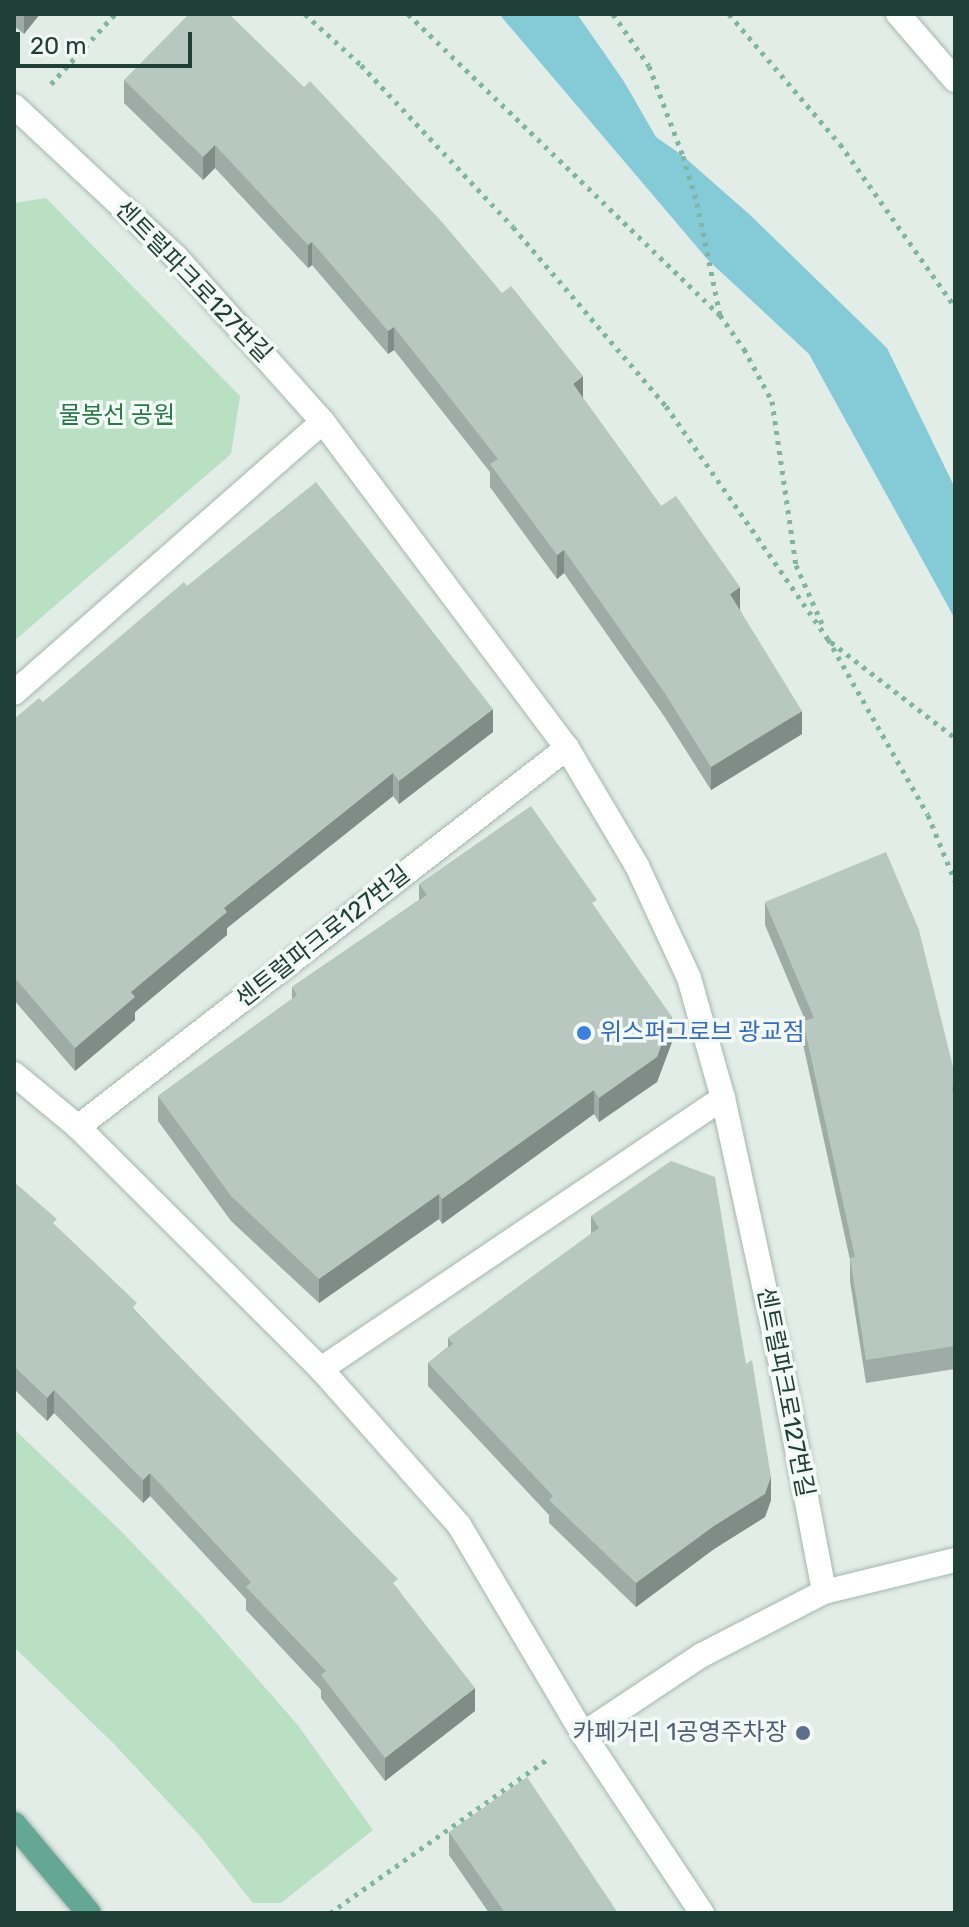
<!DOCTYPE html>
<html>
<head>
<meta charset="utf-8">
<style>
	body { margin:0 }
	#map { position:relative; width:969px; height:1927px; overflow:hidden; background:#e2ede8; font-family:Rubik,"Noto Sans KR",sans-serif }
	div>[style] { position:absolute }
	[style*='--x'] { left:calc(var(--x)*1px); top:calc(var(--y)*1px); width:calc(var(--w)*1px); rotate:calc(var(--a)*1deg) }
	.green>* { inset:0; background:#b9e0c3 }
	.water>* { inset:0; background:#85cbd7 }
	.path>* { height:5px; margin-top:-2.5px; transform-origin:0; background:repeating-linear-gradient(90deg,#80b4a3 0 4px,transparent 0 10px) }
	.roads { filter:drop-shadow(0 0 2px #a4b6af) drop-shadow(0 0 2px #a4b6af) }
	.minor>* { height:24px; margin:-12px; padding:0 12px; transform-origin:12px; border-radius:12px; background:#fff }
	.primary>* { height:24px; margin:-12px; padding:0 12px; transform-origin:12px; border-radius:12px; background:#63a794 }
	.wall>* { inset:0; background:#9daca6 }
	.shaded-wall>* { inset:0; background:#808c87 }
	.building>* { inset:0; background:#b7c8c1 }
	.dots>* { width:22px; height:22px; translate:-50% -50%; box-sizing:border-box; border:4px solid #f3f9f6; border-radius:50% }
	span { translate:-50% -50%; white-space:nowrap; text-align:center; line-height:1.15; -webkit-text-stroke:7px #f3f9f6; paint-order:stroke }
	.street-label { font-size:24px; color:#204037 }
	.park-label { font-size:24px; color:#277a46 }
	.shop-label { font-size:24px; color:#366cbe }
	.left { translate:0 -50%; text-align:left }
	.service-label { font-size:24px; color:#4e5e75 }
	.right { translate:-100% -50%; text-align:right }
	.frame { position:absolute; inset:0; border:16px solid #204037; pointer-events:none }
	.scale { position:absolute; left:16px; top:32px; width:176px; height:36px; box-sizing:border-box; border:4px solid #204037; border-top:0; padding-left:10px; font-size:24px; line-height:28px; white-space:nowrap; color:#204037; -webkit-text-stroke:6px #f3f9f6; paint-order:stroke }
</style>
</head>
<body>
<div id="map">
	<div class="green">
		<div style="clip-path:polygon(46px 198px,240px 396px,231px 454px,14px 641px,14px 203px)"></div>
		<div style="clip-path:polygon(14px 1429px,120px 1530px,203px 1617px,297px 1724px,373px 1830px,281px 1903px,253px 1903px,199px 1835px,114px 1744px,14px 1647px)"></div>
	</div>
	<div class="water">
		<div style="clip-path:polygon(499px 14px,577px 14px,623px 80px,656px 137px,683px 156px,749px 214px,887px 348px,955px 488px,955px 619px,809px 354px,708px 260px)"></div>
	</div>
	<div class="path">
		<div style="--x:305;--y:14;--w:76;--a:42.3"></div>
		<div style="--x:361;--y:65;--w:222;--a:46.8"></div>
		<div style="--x:513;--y:227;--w:235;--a:49.5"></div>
		<div style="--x:666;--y:406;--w:284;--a:55.2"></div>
		<div style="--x:828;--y:639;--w:202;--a:60.4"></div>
		<div style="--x:928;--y:815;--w:71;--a:67.8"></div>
		<div style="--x:408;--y:14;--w:434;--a:44"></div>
		<div style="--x:720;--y:315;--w:42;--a:54.8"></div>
		<div style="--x:744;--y:349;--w:59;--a:61.7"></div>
		<div style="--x:772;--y:401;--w:166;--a:81.7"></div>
		<div style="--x:796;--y:565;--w:67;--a:66.1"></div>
		<div style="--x:613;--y:14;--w:63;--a:55.3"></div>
		<div style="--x:649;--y:66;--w:96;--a:69.3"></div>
		<div style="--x:683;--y:156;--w:49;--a:73.4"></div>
		<div style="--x:697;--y:203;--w:114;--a:78.4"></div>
		<div style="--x:729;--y:14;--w:171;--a:49.5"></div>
		<div style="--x:840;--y:144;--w:199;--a:54.8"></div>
		<div style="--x:51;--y:84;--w:95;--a:-47.6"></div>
		<div style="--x:831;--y:642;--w:157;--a:37.7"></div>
		<div style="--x:330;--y:1913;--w:268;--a:-35.3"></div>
	</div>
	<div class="roads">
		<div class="minor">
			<div style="--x:898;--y:14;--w:87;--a:49.2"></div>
			<div style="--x:14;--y:106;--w:221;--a:43"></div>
			<div style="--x:176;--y:257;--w:221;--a:48.3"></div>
			<div style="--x:323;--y:422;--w:407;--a:53.2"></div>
			<div style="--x:567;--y:748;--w:137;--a:59.3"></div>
			<div style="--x:637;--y:866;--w:123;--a:65.1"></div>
			<div style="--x:689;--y:978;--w:125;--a:74.2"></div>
			<div style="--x:723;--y:1098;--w:258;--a:77.7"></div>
			<div style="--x:778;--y:1350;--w:246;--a:79.2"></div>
			<div style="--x:14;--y:693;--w:411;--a:-41.3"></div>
			<div style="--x:14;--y:1074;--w:83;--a:39.6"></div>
			<div style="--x:78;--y:1127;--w:343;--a:44.9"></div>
			<div style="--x:321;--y:1369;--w:208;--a:48.5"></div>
			<div style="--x:459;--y:1525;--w:243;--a:59.3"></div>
			<div style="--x:583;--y:1734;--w:215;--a:56.4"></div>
			<div style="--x:78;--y:1127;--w:619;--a:-37.78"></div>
			<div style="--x:321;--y:1369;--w:485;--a:-34"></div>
			<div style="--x:583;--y:1734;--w:143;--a:-33.6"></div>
			<div style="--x:702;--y:1655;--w:137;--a:-27.3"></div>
			<div style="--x:824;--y:1592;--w:135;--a:-13.7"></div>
		</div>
		<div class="primary">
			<div style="--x:14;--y:1824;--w:116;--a:49.9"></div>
		</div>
	</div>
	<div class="wall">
		<div style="clip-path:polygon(14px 14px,40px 14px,24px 34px,14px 26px)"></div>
		<div style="clip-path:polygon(124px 80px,583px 398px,661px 506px,740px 610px,802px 734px,711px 790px,664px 716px,564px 573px,557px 579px,490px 487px,490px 472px,394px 350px,388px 354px,312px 265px,308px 268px,215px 168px,203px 180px,124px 103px)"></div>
		<div style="clip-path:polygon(187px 586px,493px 732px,399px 804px,393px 796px,227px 928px,227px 935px,135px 1012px,135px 1020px,75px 1071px,14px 1000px,14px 719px,43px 702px)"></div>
		<div style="clip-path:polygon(419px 884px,597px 910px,672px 1042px,657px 1082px,599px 1122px,594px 1114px,442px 1224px,439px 1219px,319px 1303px,231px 1221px,158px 1121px,158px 1096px,292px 999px,292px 987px,419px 900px)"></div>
		<div style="clip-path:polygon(765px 902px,955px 1075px,955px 1369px,866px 1383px,850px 1281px,850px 1260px,803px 1044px,803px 1021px,805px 1020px,765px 925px)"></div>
		<div style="clip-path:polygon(14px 1182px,398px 1589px,475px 1711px,385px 1781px,321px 1698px,321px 1690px,246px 1610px,246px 1599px,150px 1496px,143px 1503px,54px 1413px,47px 1421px,14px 1389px)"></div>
		<div style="clip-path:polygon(591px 1216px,746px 1364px,771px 1500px,765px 1517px,714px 1549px,636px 1607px,549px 1523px,549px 1515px,428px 1386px,428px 1363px,448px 1347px,448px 1338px,591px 1234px)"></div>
		<div style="clip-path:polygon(449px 1832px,618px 1913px,489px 1913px,449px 1855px)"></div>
	</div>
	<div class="shaded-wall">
		<div style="clip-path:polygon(24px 14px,40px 14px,24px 34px)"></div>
		<div style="clip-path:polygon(215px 145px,215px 168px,203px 180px,203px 157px)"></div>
		<div style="clip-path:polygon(312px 242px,312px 265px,308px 268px,308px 245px)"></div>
		<div style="clip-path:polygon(394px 327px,394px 350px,388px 354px,388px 331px)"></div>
		<div style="clip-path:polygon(583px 376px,583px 399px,573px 384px)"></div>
		<div style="clip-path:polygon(564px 550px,564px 573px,557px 579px,557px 555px)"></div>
		<div style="clip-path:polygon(740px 587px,740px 610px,730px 618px,730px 594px)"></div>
		<div style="clip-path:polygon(493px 709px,493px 732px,399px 804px,399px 781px)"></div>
		<div style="clip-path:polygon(802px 711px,802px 734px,711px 790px,711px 767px)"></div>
		<div style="clip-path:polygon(393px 773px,393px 796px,227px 928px,227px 935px,135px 1012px,135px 1020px,75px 1071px,75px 1048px,131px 992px,224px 908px)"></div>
		<div style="clip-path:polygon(672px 1017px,672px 1042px,657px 1082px,599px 1122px,599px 1098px)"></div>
		<div style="clip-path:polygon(594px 1090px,594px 1114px,442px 1224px,442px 1199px)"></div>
		<div style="clip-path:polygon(439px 1194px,439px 1219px,319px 1303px,319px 1279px)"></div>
		<div style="clip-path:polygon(54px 1390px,54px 1413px,47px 1421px,47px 1398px)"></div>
		<div style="clip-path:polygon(150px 1473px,150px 1496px,143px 1503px,143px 1480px)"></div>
		<div style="clip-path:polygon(771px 1477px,771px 1500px,765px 1517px,714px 1549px,636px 1607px,636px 1583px)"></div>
		<div style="clip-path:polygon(475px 1688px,475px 1711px,385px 1781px,385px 1758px)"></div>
	</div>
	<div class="building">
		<div style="clip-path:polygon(189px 14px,229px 14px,304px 87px,310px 81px,442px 222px,502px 293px,511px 286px,583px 376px,573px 384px,661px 506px,676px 496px,740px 587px,730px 594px,802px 711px,711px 767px,664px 692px,564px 550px,557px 555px,490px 464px,498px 459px,394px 327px,388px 331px,312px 242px,308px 245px,215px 145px,203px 157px,124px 80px)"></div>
		<div style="clip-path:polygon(316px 482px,493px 709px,399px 781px,393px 773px,224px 908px,227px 912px,131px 992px,135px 997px,75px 1048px,14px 977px,14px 719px,39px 698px,43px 702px,184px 582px,187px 586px)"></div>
		<div style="clip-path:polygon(531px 806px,597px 900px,592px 903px,672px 1017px,657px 1057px,599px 1098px,594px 1090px,442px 1199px,439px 1194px,319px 1279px,231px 1196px,158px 1096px,297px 995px,292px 987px,427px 895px,419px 884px)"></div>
		<div style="clip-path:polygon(886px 852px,919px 930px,955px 1075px,955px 1087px,952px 1087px,955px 1104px,955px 1346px,866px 1360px,850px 1258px,855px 1257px,803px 1021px,814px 1018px,765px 902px)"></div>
		<div style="clip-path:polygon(671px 1161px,715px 1177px,746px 1364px,752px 1360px,771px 1477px,765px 1494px,714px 1526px,636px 1583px,549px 1500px,553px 1496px,428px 1363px,453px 1344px,448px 1338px,599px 1228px,591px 1216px)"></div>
		<div style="clip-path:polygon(14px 1182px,57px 1219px,53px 1223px,137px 1303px,132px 1308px,398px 1579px,393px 1583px,475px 1688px,385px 1758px,321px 1675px,326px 1671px,246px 1587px,251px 1582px,150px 1473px,143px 1480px,54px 1390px,47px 1398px,14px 1366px)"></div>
		<div style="clip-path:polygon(527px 1777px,618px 1913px,505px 1913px,449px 1832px)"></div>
	</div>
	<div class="dots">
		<div style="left:584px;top:1033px;background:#3f7fe0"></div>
		<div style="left:803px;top:1733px;background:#5c6f8a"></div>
	</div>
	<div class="street-label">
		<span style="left:193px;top:282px;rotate:46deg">센트럴파크로127번길</span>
		<span style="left:323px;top:937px;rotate:-38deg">센트럴파크로127번길</span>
		<span style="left:785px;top:1392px;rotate:79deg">센트럴파크로127번길</span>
	</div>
	<div class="park-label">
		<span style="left:117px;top:416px">물봉선 공원</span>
	</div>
	<div class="shop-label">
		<span class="left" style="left:600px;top:1033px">위스퍼그로브 광교점</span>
	</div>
	<div class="service-label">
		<span class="right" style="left:787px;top:1733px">카페거리 1공영주차장</span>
	</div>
	<div class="frame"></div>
	<div class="scale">20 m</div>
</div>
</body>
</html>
